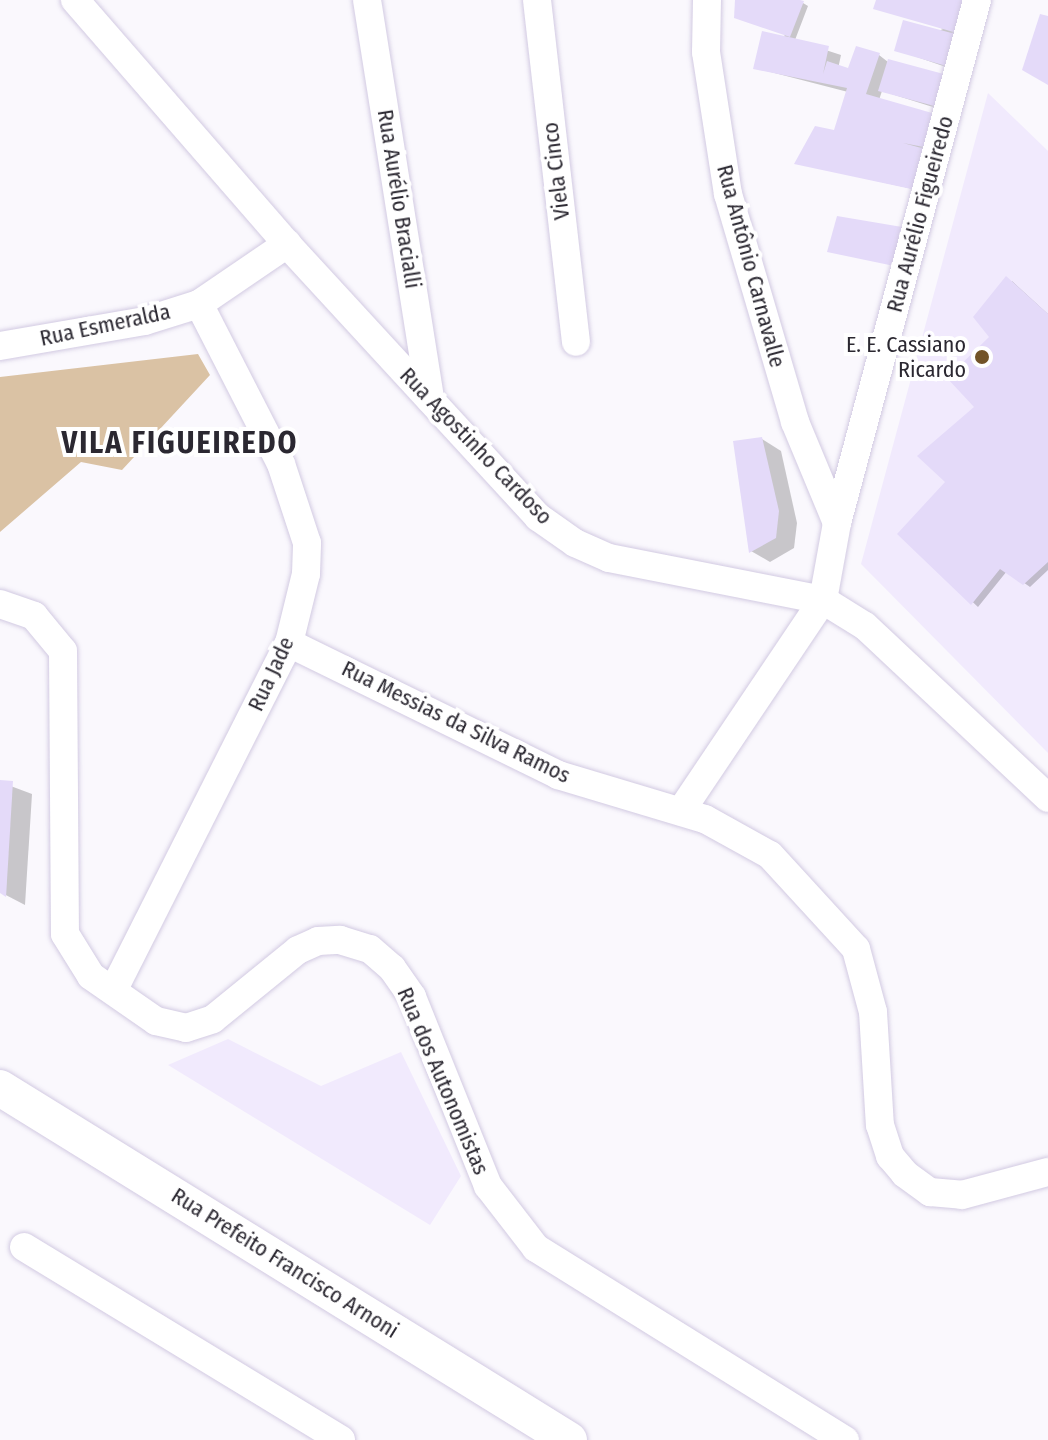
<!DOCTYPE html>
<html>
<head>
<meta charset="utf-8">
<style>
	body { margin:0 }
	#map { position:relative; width:1048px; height:1440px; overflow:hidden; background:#faf8fd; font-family:"Fira Sans Condensed",sans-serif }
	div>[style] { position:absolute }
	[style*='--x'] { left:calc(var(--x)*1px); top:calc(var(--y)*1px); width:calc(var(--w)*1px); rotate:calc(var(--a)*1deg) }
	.built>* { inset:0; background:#f1eafd }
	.green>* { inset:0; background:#dac2a4 }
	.shadow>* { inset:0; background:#0003 }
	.building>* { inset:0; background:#e4daf9 }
	.roads { filter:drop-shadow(0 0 2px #d2cae2) drop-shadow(0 0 2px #d2cae2) }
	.minor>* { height:28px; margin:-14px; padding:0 14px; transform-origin:14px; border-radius:14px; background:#fff }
	.major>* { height:36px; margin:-18px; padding:0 18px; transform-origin:18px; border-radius:18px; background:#fff }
	.dots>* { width:22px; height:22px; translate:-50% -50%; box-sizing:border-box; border:4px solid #fff; border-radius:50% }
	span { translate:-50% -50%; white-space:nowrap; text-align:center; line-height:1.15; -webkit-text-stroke:8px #fff; paint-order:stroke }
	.street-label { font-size:22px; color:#2b2831 }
	.poi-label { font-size:22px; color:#2b2831 }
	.right { translate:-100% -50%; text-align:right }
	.district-label { font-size:30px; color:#2b2831; font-weight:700; letter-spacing:2px }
</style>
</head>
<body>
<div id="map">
	<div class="built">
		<div style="clip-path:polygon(988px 93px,1048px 151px,1048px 753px,861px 564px)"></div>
		<div style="clip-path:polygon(228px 1039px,321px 1086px,401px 1052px,461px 1176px,430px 1225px,168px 1065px)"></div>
	</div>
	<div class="green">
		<div style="clip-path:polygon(198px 354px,210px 375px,122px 470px,81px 462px,0 532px,0 377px)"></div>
	</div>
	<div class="shadow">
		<div style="clip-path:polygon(737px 0,803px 3px,808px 6px,795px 40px,841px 55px,838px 69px,850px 70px,879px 55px,955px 114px,882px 91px,879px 100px,938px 117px,922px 191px,796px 163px,844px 134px,848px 92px,755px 68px,785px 35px)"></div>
		<div style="clip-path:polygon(878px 0,970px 37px,951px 33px,963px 73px,897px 50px,943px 29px)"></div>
		<div style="clip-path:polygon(1012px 281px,1048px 314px,1048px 570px,1030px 587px,1007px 571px,978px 607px,900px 534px,948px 482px,977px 407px,992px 337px)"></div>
		<div style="clip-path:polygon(762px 439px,781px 451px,797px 523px,794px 548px,770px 562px,751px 551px)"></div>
		<div style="clip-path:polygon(0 782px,32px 794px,25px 905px,0 892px)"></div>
	</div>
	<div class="building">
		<div style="clip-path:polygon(735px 0,800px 0,804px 1px,790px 37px,734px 18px)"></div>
		<div style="clip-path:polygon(876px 0,972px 0,964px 35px,873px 9px)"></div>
		<div style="clip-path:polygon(1040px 14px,1048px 16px,1048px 85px,1022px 70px)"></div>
		<div style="clip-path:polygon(903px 20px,959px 35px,950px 67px,894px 51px)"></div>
		<div style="clip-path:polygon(762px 31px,829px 46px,823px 74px,827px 61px,848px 68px,856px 46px,880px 53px,866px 94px,939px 115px,929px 148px,903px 143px,925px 149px,916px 190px,794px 164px,815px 126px,834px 130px,847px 88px,753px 69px)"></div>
		<div style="clip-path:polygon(888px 59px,951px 76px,942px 108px,878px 91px)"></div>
		<div style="clip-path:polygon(837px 216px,908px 228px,899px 267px,827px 252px)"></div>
		<div style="clip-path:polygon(1006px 276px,1048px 314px,1048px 562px,1023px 585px,1000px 569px,971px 605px,897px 534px,945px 482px,917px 456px,974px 407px,947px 378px,989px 337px,973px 317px)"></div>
		<div style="clip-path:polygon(762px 437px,779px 511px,776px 538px,749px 553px,733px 441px)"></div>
		<div style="clip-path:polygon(0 780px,13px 781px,6px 897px,0 893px)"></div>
	</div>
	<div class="roads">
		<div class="minor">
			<div style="--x:75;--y:0;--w:323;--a:49"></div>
			<div style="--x:287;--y:244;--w:371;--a:47.4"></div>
			<div style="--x:538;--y:517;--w:45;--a:35.1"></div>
			<div style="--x:575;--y:543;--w:37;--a:24"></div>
			<div style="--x:609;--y:558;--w:218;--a:11.1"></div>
			<div style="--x:823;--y:600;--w:49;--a:31.8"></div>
			<div style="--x:865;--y:626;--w:251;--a:43.2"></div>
			<div style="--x:367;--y:0;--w:404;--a:81"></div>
			<div style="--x:537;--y:0;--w:344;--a:83.5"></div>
			<div style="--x:707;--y:0;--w:52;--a:91.1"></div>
			<div style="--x:706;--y:52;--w:144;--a:81.2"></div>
			<div style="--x:728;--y:194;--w:238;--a:73.6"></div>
			<div style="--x:795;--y:422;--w:109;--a:67.4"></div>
			<div style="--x:0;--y:346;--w:147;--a:-9.8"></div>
			<div style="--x:145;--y:321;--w:57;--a:-17.5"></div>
			<div style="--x:199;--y:304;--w:107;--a:-34.3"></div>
			<div style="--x:0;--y:604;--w:36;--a:19"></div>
			<div style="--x:34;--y:616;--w:45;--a:50.4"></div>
			<div style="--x:63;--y:651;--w:283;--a:89.6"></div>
			<div style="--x:65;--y:934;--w:49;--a:58.2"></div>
			<div style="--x:91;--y:976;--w:79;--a:34.7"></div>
			<div style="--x:156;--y:1021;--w:31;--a:13"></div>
			<div style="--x:186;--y:1028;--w:28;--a:-18"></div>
			<div style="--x:213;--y:1019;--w:109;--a:-39.1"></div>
			<div style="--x:298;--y:950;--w:22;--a:-24"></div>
			<div style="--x:318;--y:941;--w:22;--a:-3"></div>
			<div style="--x:340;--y:940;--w:31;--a:17"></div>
			<div style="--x:370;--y:949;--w:29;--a:41"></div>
			<div style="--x:392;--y:968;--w:35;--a:55"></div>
			<div style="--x:412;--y:997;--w:204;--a:68.1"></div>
			<div style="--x:488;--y:1186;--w:78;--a:52.3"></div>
			<div style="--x:536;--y:1248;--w:364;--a:31.9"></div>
			<div style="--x:289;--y:643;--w:300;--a:26.1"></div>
			<div style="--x:558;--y:775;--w:153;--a:16.7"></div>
			<div style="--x:705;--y:819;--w:74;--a:29"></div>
			<div style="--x:770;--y:855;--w:127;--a:47.5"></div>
			<div style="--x:856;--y:949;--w:65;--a:74.9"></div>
			<div style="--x:873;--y:1012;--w:113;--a:86.5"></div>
			<div style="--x:880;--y:1125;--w:33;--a:72"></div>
			<div style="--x:890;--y:1156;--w:23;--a:50"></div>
			<div style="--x:905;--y:1174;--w:31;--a:36"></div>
			<div style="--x:930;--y:1192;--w:32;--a:5"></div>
			<div style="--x:962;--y:1195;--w:89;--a:-15"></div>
			<div style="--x:681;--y:811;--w:254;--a:-56.1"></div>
			<div style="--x:823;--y:600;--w:78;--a:-79.7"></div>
			<div style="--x:837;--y:523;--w:541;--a:-75.01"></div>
			<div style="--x:114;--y:989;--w:388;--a:-63.2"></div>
			<div style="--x:289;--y:643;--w:71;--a:-76.2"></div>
			<div style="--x:306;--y:574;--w:31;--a:-88"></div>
			<div style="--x:307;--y:543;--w:83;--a:-108.2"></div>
			<div style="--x:281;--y:464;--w:180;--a:-117.1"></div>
			<div style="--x:24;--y:1247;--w:371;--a:31.3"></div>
		</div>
		<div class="major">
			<div style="--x:0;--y:1088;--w:669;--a:31.74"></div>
		</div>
	</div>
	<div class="dots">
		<div style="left:982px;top:357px;background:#725328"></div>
	</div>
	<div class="street-label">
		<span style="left:556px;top:171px;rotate:-97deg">Viela Cinco</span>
		<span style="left:399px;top:199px;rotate:81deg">Rua Aurélio Bracialli</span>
		<span style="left:920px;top:214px;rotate:-75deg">Rua Aurélio Figueiredo</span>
		<span style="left:751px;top:266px;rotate:75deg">Rua Antônio Carnavalle</span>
		<span style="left:105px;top:325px;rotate:-12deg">Rua Esmeralda</span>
		<span style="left:476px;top:446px;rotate:46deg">Rua Agostinho Cardoso</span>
		<span style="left:271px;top:674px;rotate:-65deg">Rua Jade</span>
		<span style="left:456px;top:722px;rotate:26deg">Rua Messias da Silva Ramos</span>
		<span style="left:443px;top:1081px;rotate:67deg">Rua dos Autonomistas</span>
		<span style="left:285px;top:1263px;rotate:32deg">Rua Prefeito Francisco Arnoni</span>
	</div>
	<div class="poi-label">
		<span class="right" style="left:966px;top:357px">E. E. Cassiano<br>Ricardo</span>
	</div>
	<div class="district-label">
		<span style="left:180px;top:443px">VILA FIGUEIREDO</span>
	</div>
</div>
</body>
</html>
